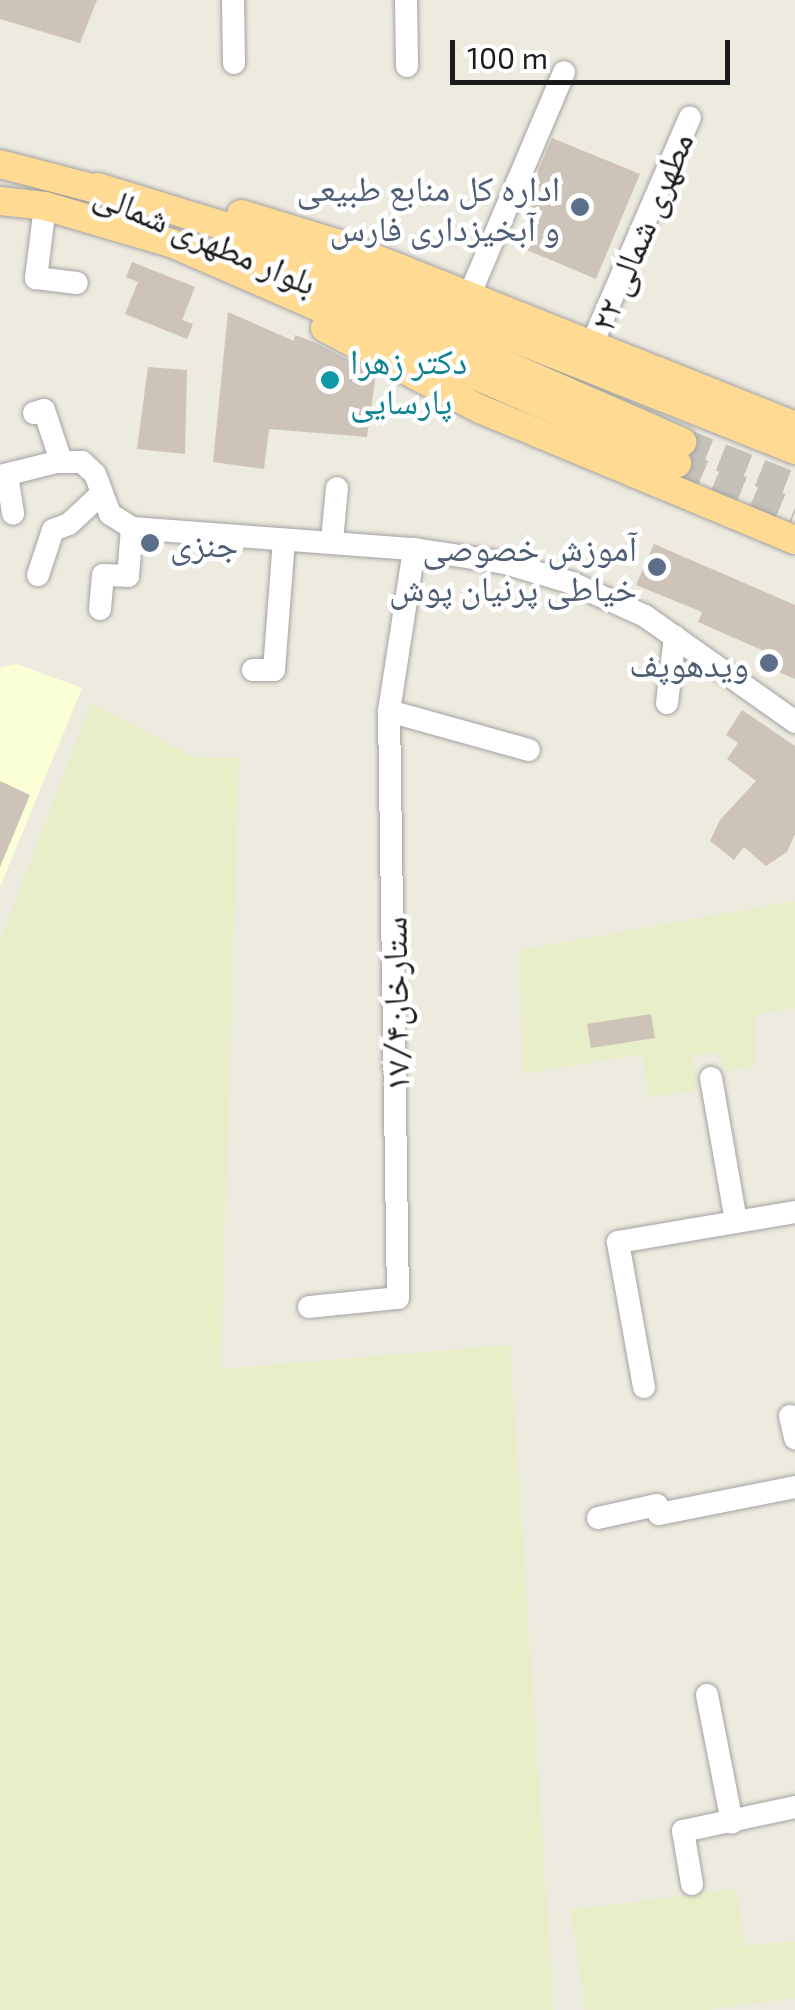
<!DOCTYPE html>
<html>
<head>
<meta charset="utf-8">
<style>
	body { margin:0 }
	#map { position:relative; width:795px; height:2010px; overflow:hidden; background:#edeadf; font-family:"Exo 2","Noto Naskh Arabic",sans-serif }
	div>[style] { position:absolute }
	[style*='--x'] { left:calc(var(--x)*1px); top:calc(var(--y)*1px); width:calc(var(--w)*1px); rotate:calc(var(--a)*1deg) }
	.education>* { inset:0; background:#fbffd6 }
	.farmland>* { inset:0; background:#e8eec8 }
	.building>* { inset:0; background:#cdc3b8 }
	.major-tunnel>* { height:28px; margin-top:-14px; transform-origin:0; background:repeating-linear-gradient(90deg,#c3c1b8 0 28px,transparent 0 42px) }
	.roads { filter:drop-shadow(0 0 2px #a2a2a2) drop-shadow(0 0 2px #a2a2a2) }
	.minor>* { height:22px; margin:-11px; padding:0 11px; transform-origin:11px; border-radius:11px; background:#fff }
	.major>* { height:28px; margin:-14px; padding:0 14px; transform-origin:14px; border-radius:14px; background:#ffda92 }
	.dots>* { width:28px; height:28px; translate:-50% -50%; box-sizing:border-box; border:5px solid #fff; border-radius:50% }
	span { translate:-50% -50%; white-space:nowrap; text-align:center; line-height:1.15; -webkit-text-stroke:9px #fff; paint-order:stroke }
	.service-label { font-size:35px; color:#4e5e75 }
	.right { translate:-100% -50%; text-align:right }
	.left { translate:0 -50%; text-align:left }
	.street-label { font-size:35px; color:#1b1b1b }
	.culture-label { font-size:35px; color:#0d838f }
	.scale { position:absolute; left:450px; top:40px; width:280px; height:45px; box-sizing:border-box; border:5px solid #1b1b1b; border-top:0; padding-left:12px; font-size:30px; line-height:35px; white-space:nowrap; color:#1b1b1b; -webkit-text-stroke:8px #fff; paint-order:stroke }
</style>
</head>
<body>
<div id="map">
	<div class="education">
		<div style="clip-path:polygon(17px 664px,82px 688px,0 887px,0 667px)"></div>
	</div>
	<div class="farmland">
		<div style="clip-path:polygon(91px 703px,194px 757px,239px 757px,221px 1369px,510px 1345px,554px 2010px,0 2010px,0 941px)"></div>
		<div style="clip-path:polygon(795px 901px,795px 1008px,755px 1015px,755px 1066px,727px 1070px,717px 1052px,692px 1056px,698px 1089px,649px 1098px,642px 1054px,523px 1074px,520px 950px)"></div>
		<div style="clip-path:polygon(737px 1889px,744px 1946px,795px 1941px,795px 1998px,708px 2010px,586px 2010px,570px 1910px)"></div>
	</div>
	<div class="building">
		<div style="clip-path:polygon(0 0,97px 0,80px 43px,0 19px)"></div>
		<div style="clip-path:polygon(552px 138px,640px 174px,596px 279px,527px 250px,543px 211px,524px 204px)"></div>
		<div style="clip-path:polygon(132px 262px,195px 287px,182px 320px,193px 324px,187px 339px,125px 314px,138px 282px,126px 277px)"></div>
		<div style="clip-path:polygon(228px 312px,294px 341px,295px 335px,316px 343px,376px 374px,367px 437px,269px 429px,264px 469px,213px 462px)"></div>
		<div style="clip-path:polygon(148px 367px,187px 370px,185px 454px,137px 449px)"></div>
		<div style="clip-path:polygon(654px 544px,795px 605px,795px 679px,760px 664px,766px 652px,698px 622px,702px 612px,636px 585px)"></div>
		<div style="clip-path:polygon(742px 710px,795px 746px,795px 834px,787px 852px,766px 866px,744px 847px,734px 860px,710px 841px,720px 820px,756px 781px,727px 759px,738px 743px,726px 735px)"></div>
		<div style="clip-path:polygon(0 781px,30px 795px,0 867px)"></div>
		<div style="clip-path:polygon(651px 1014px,655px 1038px,591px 1048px,587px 1024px)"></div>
	</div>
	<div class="major-tunnel">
		<div style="--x:682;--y:442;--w:122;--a:21.7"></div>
		<div style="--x:677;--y:463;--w:128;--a:23"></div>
	</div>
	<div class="roads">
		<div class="minor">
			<div style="--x:233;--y:0;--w:63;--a:89.1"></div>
			<div style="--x:406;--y:0;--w:66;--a:89.1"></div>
			<div style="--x:45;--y:206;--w:73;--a:97.1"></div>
			<div style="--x:36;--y:278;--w:41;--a:7"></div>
			<div style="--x:469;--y:296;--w:243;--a:-67"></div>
			<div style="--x:591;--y:346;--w:249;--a:-66.6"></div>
			<div style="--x:34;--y:413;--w:10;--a:-17"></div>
			<div style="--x:44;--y:410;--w:54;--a:71.6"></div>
			<div style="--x:7;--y:475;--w:39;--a:81"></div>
			<div style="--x:0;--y:476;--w:59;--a:-13.8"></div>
			<div style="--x:57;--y:462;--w:25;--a:0"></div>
			<div style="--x:82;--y:462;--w:18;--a:43"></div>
			<div style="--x:95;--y:474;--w:43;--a:69.4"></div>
			<div style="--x:110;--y:514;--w:26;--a:32"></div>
			<div style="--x:132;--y:528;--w:283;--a:4.3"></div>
			<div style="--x:414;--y:549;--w:92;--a:8.7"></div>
			<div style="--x:505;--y:563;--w:70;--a:16.6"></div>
			<div style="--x:572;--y:583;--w:80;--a:24.3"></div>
			<div style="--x:645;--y:616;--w:184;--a:35.2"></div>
			<div style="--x:332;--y:540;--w:52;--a:-84.5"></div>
			<div style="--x:38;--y:575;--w:47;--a:-71.6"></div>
			<div style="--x:53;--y:530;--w:17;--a:-21"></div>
			<div style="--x:69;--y:524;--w:42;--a:-43.1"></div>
			<div style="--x:100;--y:609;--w:34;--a:-85"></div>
			<div style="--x:103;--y:575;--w:25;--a:2"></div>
			<div style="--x:128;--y:576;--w:48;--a:-85.2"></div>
			<div style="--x:253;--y:670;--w:21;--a:0"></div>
			<div style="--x:274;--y:670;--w:131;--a:-85.6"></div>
			<div style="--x:667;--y:703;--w:67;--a:-83.2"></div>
			<div style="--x:389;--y:711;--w:145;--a:15.6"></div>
			<div style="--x:711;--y:1078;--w:145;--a:80.1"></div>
			<div style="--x:309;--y:1307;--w:89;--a:-5.8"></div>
			<div style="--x:398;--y:1298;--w:587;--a:-90.88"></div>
			<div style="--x:389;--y:711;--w:164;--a:-81.2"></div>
			<div style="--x:644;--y:1387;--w:147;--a:-100.2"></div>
			<div style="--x:618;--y:1242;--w:180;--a:-9.6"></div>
			<div style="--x:790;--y:1416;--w:23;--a:77"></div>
			<div style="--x:598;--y:1518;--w:60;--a:-12.4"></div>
			<div style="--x:657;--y:1505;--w:9;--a:77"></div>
			<div style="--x:659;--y:1514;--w:139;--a:-11.2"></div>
			<div style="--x:707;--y:1695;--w:130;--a:78.9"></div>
			<div style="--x:692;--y:1884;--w:54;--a:-99.6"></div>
			<div style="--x:683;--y:1831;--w:115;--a:-12.1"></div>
		</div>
		<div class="major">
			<div style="--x:0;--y:164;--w:119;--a:14.6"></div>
			<div style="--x:97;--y:187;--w:167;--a:17"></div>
			<div style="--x:257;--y:236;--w:579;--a:21.69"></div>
			<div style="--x:0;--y:201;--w:45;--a:6.3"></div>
			<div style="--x:45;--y:206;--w:131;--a:16.4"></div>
			<div style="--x:171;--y:243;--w:552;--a:23.5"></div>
			<div style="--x:241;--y:214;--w:99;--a:17"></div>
			<div style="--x:336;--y:243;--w:494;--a:21.7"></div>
			<div style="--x:227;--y:243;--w:497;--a:23.6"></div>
			<div style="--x:325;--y:328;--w:175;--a:27.6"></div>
			<div style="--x:480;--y:409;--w:341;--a:22.6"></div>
		</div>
	</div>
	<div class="dots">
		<div style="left:580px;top:207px;background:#5c6f8a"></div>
		<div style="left:330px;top:380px;background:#0f9aa8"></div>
		<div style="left:150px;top:543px;background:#5c6f8a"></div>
		<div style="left:657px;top:567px;background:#5c6f8a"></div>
		<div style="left:769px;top:663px;background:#5c6f8a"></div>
	</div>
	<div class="service-label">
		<span class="right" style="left:560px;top:207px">اداره کل منابع طبیعى<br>و آبخیزدارى فارس</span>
		<span class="left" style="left:170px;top:543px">جنزی</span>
		<span class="right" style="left:637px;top:567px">آموزش خصوصی<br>خیاطی پرنیان پوش</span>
		<span class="right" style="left:749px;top:663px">ویدهوپف</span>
	</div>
	<div class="street-label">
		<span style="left:640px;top:231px;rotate:-67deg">مطهرى شمالى ۲۲</span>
		<span style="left:206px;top:237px;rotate:23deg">بلوار مطهرى شمالى</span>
		<span style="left:394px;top:1004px;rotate:-91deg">ستارخان۱۷/۴</span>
	</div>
	<div class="culture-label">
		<span class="left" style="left:350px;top:380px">دکتر زهرا<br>پارسایی</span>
	</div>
	<div class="scale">100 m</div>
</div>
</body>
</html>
